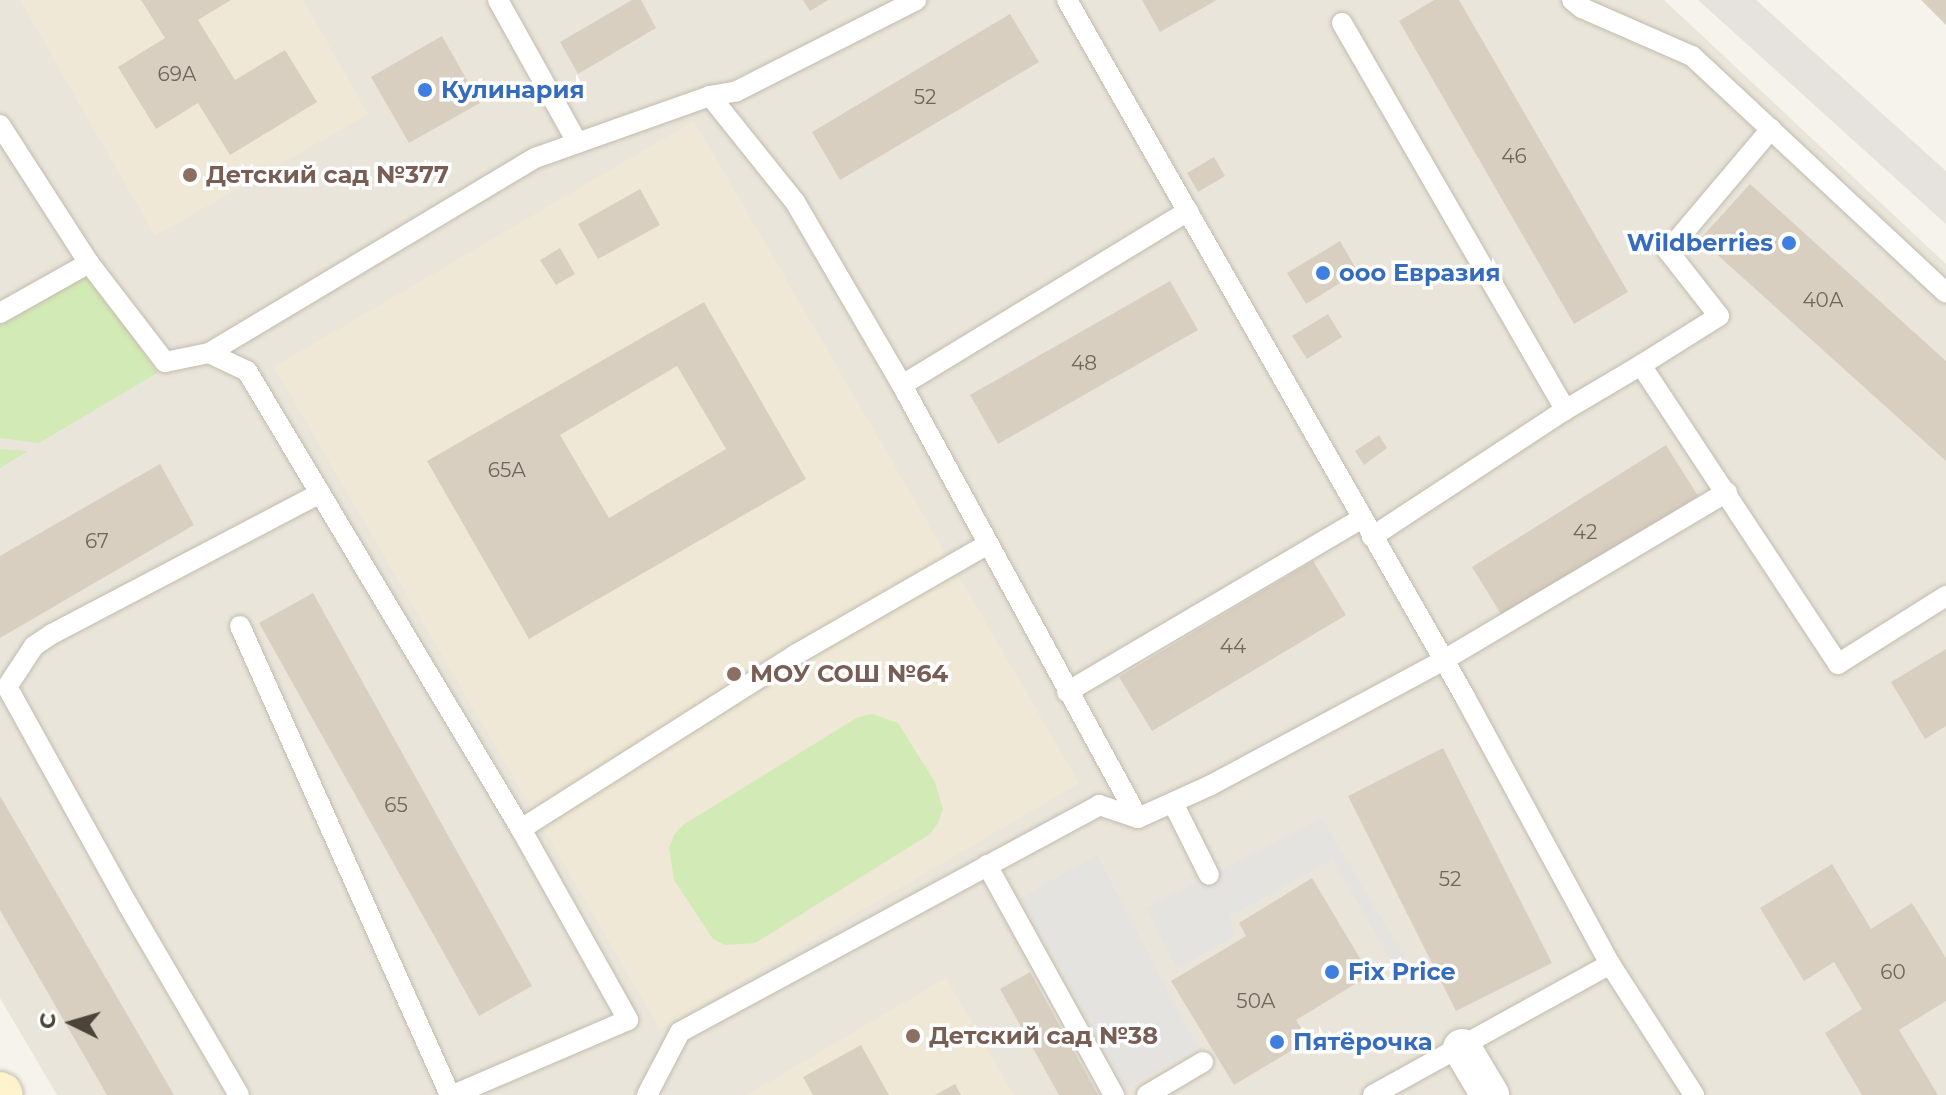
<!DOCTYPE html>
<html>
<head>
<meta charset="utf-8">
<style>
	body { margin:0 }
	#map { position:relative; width:1946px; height:1095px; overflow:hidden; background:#f6f3ec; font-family:Montserrat,sans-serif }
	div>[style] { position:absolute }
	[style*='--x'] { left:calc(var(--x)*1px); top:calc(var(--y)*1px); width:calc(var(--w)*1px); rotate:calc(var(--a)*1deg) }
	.residential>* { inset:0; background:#eae5da }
	.industrial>* { inset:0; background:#e6e2dd }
	.education>* { inset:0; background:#efe8d6 }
	.green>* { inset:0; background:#d2eab5 }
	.parking>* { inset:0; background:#e5e3e0 }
	.building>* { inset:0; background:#d8cfc1 }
	.roads { filter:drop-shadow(0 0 2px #c2bbae) drop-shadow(0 0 2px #c2bbae) }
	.lane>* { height:20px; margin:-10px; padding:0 10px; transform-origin:10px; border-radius:10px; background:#fff }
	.street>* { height:38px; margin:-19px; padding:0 19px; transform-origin:19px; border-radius:19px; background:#fff }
	.secondary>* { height:44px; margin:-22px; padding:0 22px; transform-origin:22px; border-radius:22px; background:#fff3cd }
	.dots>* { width:22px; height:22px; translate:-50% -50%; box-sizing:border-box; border:4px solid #fff; border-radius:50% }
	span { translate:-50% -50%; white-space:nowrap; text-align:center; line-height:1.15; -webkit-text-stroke:7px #fff; paint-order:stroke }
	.number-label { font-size:20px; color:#6e675b }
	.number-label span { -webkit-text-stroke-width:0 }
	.shop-label { font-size:24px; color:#366cbe; font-weight:700 }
	.left { translate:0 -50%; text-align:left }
	.right { translate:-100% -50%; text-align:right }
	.education-label { font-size:24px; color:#785e54; font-weight:700 }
	.north { position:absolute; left:32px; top:983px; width:80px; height:80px; -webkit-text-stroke:6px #fff; paint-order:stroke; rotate:275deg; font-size:22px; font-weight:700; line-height:32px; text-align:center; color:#4b4439 }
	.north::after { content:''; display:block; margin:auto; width:28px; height:36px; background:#4b4439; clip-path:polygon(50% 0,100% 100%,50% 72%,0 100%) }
</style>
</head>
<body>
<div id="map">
	<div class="residential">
		<div style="clip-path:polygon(0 0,1664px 0,1946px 264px,1946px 1095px,57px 1095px,0 998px)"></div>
	</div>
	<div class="industrial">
		<div style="clip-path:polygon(1698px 0,1756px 0,1946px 171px,1946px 224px)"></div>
	</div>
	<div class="education">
		<div style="clip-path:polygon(20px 0,303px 0,368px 114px,155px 236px)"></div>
		<div style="clip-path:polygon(694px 121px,1079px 783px,660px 1029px,274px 367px)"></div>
		<div style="clip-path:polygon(946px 978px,1014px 1095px,747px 1095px)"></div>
	</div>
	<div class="green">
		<div style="clip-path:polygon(90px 274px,157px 373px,39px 443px,0 438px,0 325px)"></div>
		<div style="clip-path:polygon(0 449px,28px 451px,0 468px)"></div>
		<div style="clip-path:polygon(872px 714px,898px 723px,935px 782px,943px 809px,938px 823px,930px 834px,755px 943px,725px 945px,713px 939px,674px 880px,669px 848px,674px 835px,683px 825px,858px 717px)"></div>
	</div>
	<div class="parking">
		<div style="clip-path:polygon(1322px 818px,1414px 972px,1402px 979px,1332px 860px,1230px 916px,1235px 936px,1177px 969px,1146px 908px)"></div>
		<div style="clip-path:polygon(1097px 855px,1198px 1048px,1126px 1088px,1021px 898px)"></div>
	</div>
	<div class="building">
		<div style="clip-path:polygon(141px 0,231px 0,198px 20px,235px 80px,285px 50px,317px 102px,230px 155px,198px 103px,156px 129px,118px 67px,165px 38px)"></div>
		<div style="clip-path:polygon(632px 0,641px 0,656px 28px,578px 74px,560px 42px)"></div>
		<div style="clip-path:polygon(803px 0,828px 0,810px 11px)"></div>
		<div style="clip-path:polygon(1142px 0,1217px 0,1160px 32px)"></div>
		<div style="clip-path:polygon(1434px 0,1459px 0,1628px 292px,1574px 324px,1399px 21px)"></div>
		<div style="clip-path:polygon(1921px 0,1946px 0,1946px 25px)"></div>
		<div style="clip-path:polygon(1010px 14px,1039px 62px,840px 180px,812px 132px)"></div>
		<div style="clip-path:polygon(442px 36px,480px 103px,409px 143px,371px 77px)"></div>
		<div style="clip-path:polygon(1214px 157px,1225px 176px,1198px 192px,1187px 173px)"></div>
		<div style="clip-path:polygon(1750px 184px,1946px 361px,1946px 461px,1700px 239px)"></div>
		<div style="clip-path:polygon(640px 189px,660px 225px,598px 259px,578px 224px)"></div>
		<div style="clip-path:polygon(1340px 241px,1358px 272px,1306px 304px,1287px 273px)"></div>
		<div style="clip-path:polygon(560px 248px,575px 274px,556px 285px,540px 260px)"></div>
		<div style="clip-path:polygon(1170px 281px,1198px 330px,998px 444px,970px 395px)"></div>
		<div style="clip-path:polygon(evenodd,704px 302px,806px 479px,529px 639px,427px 461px,704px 302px,677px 366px,726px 449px,609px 518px,560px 435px,677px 366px)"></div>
		<div style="clip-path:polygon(1328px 314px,1342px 337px,1307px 359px,1292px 336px)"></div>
		<div style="clip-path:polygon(1379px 435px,1387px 448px,1364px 465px,1355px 451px)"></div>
		<div style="clip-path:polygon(1666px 445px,1698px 496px,1504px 619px,1472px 567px)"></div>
		<div style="clip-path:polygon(160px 464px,194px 525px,0 638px,0 556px)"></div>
		<div style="clip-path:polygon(1313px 561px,1346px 615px,1152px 731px,1119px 677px)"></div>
		<div style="clip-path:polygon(313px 593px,532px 986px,479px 1016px,259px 623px)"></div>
		<div style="clip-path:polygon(1946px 649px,1946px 726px,1925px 739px,1891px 682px)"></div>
		<div style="clip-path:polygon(1443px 748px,1552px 963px,1456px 1011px,1348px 796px)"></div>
		<div style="clip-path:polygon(0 796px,174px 1095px,107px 1095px,0 910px)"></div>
		<div style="clip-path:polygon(1832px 864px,1871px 929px,1912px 903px,1946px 958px,1946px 1001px,1899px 1030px,1938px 1095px,1862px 1095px,1825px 1033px,1862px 1009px,1834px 962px,1804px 981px,1760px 908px)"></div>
		<div style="clip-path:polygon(1312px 878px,1370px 975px,1296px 1020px,1309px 1040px,1234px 1085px,1171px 981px,1246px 936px,1239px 923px)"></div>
		<div style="clip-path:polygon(1030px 972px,1098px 1095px,1059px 1095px,1000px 989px)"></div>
		<div style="clip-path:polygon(861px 1045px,889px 1095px,813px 1095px,803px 1077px)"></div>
		<div style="clip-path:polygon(955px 1084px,961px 1095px,935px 1095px)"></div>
	</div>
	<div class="roads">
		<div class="lane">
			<div style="--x:498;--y:0;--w:162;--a:60.9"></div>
			<div style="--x:1067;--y:0;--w:803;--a:60.27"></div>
			<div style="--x:1465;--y:697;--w:304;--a:61.5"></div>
			<div style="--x:1610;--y:964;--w:156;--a:57.3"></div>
			<div style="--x:1572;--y:0;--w:13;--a:39"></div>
			<div style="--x:1582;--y:8;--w:120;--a:23.6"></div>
			<div style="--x:1692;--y:56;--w:347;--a:43"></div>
			<div style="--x:1342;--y:23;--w:447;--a:60"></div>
			<div style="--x:1565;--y:410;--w:231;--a:146.7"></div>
			<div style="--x:0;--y:125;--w:164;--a:57.2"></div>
			<div style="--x:89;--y:263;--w:102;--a:150.7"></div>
			<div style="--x:89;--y:263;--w:125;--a:52.5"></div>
			<div style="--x:165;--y:362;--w:45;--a:-11.6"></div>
			<div style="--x:209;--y:353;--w:380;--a:-30.9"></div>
			<div style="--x:535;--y:158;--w:186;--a:-19.5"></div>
			<div style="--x:710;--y:96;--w:27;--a:-10"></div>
			<div style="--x:737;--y:91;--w:201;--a:-26.9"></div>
			<div style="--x:209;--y:353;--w:42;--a:25.3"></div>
			<div style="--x:247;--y:371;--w:534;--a:59.11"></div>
			<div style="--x:521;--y:829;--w:219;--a:60.7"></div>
			<div style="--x:628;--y:1020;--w:190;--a:156.8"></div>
			<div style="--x:1641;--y:365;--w:92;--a:-32.1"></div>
			<div style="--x:1719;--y:316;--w:83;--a:-128.1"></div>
			<div style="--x:1668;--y:251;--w:160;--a:-49.8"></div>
			<div style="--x:902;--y:385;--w:335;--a:-31.3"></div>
			<div style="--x:1565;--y:410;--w:88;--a:-30.6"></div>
			<div style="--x:1641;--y:365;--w:358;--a:56.6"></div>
			<div style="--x:1838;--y:664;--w:128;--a:-32.2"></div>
			<div style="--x:240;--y:626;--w:514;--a:65.88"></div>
			<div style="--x:1067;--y:692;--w:341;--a:-30.5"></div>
			<div style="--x:1173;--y:803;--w:80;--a:63.4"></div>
			<div style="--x:1138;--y:818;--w:80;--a:-24.3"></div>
			<div style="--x:1211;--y:785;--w:264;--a:-28.2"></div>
			<div style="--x:1444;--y:660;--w:329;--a:-30.7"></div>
			<div style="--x:521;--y:829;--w:325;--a:-32.4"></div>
			<div style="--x:795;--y:655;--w:220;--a:-29.9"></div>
			<div style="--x:987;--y:865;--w:263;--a:61.1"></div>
			<div style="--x:239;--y:1095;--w:220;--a:-120.3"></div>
			<div style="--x:128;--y:905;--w:249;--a:-119"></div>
			<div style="--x:7;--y:687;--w:49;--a:-56.6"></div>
			<div style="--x:34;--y:646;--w:22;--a:-34"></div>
			<div style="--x:52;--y:634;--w:303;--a:-27.7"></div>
			<div style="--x:647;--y:1095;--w:71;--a:-62.4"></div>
			<div style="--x:680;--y:1032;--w:477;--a:-28.4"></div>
			<div style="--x:1099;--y:805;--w:41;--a:18.4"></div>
			<div style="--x:1138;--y:818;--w:493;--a:-118.6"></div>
			<div style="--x:902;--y:385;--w:212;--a:-120.3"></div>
			<div style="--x:795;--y:202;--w:136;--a:-128.7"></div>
			<div style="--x:1147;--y:1095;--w:65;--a:-30.5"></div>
			<div style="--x:1373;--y:1095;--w:271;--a:-28.9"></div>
		</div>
		<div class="street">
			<div style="--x:1462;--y:1048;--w:55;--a:59.2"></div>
		</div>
		<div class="secondary">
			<div style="--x:0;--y:1094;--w:1;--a:45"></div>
		</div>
	</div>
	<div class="dots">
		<div style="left:425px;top:90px;background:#3f7fe0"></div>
		<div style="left:190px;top:175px;background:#8d6e63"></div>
		<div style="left:1789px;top:243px;background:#3f7fe0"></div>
		<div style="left:1323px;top:273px;background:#3f7fe0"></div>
		<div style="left:734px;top:674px;background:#8d6e63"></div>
		<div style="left:1332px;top:972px;background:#3f7fe0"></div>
		<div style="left:913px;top:1036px;background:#8d6e63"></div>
		<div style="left:1277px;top:1042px;background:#3f7fe0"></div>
	</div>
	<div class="number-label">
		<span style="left:177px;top:74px">69А</span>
		<span style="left:925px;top:97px">52</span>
		<span style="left:1514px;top:156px">46</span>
		<span style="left:1823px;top:300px">40А</span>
		<span style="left:1084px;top:363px">48</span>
		<span style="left:507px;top:470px">65А</span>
		<span style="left:1585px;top:532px">42</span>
		<span style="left:97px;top:541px">67</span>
		<span style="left:1233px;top:646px">44</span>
		<span style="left:396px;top:805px">65</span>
		<span style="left:1450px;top:879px">52</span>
		<span style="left:1893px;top:972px">60</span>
		<span style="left:1256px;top:1001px">50А</span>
	</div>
	<div class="shop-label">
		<span class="left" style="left:441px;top:90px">Кулинария</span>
		<span class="right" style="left:1773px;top:243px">Wildberries</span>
		<span class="left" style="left:1339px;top:273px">ооо Евразия</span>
		<span class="left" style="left:1348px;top:972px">Fix Price</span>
		<span class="left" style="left:1293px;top:1042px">Пятёрочка</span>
	</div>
	<div class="education-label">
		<span class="left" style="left:206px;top:175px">Детский сад №377</span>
		<span class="left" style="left:750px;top:674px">МОУ СОШ №64</span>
		<span class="left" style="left:929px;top:1036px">Детский сад №38</span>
	</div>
	<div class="north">С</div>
</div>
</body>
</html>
